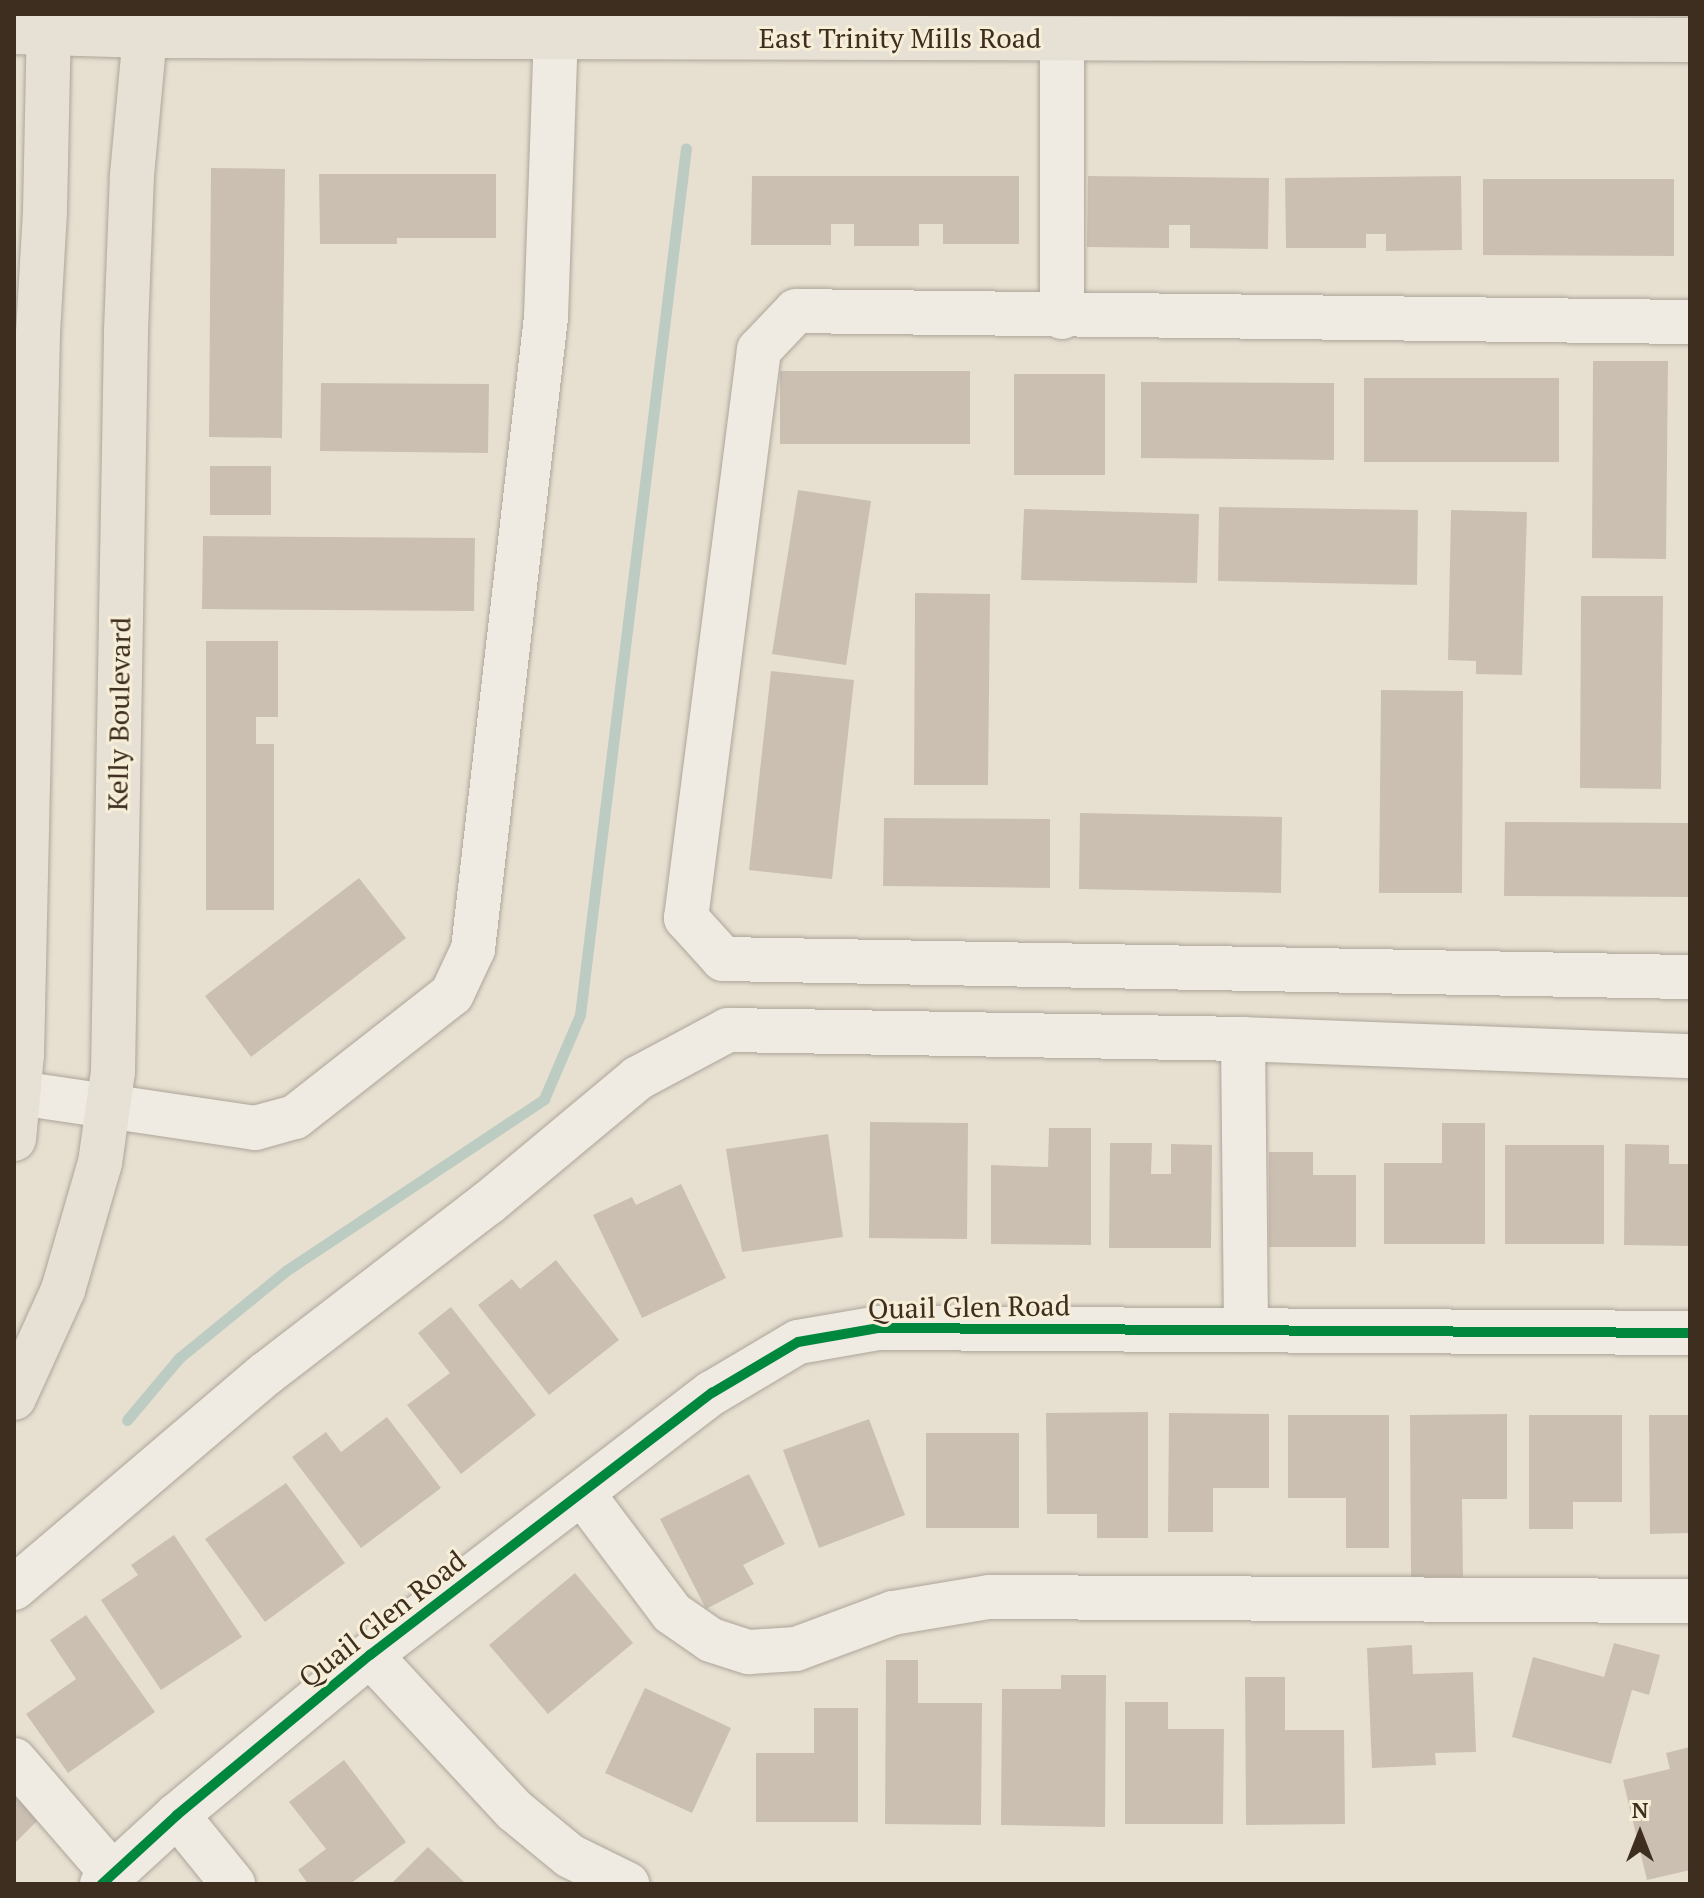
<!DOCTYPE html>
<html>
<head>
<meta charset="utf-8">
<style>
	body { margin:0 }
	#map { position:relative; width:1704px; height:1898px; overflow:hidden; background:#e7e0d1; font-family:"PT Serif",serif }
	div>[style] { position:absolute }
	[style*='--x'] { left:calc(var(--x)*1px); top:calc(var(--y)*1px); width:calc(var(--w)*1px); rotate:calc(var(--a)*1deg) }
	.stream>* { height:11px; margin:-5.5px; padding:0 5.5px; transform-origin:5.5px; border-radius:5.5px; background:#bcccc2 }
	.building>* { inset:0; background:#cbbfb2 }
	.roads { filter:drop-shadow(0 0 2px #ada599) drop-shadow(0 0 2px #ada599) }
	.minor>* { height:44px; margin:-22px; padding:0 22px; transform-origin:22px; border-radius:22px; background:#efebe3 }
	.major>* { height:44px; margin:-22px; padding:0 22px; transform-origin:22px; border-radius:22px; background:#e6e1d4 }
	.cycleway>* { height:10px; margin:-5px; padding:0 5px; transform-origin:5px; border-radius:5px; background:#00873e }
	span { translate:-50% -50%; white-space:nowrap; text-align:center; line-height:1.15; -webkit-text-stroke:6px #f7eed8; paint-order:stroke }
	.street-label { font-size:28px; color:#3d2e20 }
	.frame { position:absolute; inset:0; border:16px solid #3d2e20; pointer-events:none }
	.north { position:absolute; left:1600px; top:1794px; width:80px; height:80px; -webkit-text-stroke:6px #f7eed8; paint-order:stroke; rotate:0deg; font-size:22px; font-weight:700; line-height:32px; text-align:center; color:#3d2e20 }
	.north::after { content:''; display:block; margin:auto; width:28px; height:36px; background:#3d2e20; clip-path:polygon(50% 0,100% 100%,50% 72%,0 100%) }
</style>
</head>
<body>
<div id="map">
	<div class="stream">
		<div style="--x:127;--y:1420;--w:81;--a:-50"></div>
		<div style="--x:179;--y:1358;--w:139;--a:-39.2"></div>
		<div style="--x:287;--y:1270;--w:309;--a:-33.6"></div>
		<div style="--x:544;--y:1099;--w:91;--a:-66.8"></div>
		<div style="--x:580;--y:1015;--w:873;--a:-83.03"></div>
	</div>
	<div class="building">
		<div style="clip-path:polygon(211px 168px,285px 169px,282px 438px,209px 437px)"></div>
		<div style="clip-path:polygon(319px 174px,496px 174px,496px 238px,397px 238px,397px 244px,320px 244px)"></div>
		<div style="clip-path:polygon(752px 176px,1019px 176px,1019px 244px,943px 244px,943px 224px,919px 224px,919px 246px,854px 246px,854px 224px,831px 224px,831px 245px,751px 245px)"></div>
		<div style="clip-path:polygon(1088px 176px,1269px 178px,1268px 249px,1190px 248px,1190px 225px,1169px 225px,1169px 248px,1087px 247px)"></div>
		<div style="clip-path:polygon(1461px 176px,1462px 250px,1386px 251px,1386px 234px,1366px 234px,1366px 248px,1286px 248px,1285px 178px)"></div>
		<div style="clip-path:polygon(1483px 179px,1674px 179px,1674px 256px,1483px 255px)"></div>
		<div style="clip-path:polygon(1593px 361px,1668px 361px,1666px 559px,1592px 558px)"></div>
		<div style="clip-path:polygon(780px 371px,970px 371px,970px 444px,780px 444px)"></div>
		<div style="clip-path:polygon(1014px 374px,1105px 374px,1105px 475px,1014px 475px)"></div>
		<div style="clip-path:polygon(1364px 378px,1559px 378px,1559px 462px,1364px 462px)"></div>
		<div style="clip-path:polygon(1141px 382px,1334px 383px,1334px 460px,1141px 458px)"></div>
		<div style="clip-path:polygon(321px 383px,489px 384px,488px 453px,320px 451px)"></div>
		<div style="clip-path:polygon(210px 466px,271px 466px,271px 515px,210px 515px)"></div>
		<div style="clip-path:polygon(798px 490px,871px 501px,846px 665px,772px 654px)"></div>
		<div style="clip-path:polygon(1219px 507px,1418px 510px,1417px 585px,1218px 581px)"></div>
		<div style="clip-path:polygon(1024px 509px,1199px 514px,1197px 583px,1021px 580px)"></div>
		<div style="clip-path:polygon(1451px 510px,1527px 512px,1522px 675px,1476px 674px,1476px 661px,1448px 660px)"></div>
		<div style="clip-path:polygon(203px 536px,475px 538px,474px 611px,202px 609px)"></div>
		<div style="clip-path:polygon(915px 593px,990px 594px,988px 785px,914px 785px)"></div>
		<div style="clip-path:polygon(1581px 596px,1663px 596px,1661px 789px,1580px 788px)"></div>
		<div style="clip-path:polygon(206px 641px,278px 641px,278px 717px,256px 717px,256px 744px,274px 744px,274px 910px,206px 910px)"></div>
		<div style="clip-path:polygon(771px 671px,854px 680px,832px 879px,749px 870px)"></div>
		<div style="clip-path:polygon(1381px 690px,1463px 691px,1462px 893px,1379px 893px)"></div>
		<div style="clip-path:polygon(1080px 813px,1282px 817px,1281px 893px,1079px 889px)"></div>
		<div style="clip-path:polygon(884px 818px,1050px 819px,1050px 888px,883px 886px)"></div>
		<div style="clip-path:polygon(1505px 822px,1690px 823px,1690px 897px,1504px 896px)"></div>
		<div style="clip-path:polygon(359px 878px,406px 938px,251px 1057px,205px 996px)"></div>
		<div style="clip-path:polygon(870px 1122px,968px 1123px,967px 1239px,869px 1238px)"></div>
		<div style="clip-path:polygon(1442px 1123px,1485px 1123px,1485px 1244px,1384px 1244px,1384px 1163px,1442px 1163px)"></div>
		<div style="clip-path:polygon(1049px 1128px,1091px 1128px,1091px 1245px,991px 1244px,991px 1165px,1048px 1167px)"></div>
		<div style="clip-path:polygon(828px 1134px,843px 1237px,742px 1252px,726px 1149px)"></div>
		<div style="clip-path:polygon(1110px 1143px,1152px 1143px,1151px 1174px,1171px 1174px,1171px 1144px,1212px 1145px,1211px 1248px,1109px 1248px)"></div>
		<div style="clip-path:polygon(1625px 1144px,1669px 1145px,1669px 1164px,1690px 1164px,1690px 1246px,1624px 1245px)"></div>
		<div style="clip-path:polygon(1505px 1145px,1604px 1145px,1604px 1244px,1505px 1244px)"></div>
		<div style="clip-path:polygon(1269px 1152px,1313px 1152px,1313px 1175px,1356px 1175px,1356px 1247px,1269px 1247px)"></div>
		<div style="clip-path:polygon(681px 1184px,726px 1278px,642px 1318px,593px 1215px,632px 1197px,636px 1205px)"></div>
		<div style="clip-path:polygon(556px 1260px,619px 1340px,549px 1395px,478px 1305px,512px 1279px,520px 1289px)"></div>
		<div style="clip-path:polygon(451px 1307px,536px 1415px,461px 1474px,407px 1405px,450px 1373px,418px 1333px)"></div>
		<div style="clip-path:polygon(1148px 1412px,1148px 1538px,1097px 1538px,1097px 1514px,1047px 1514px,1046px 1413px)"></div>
		<div style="clip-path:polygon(1169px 1413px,1269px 1414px,1269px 1488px,1213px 1488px,1213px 1532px,1168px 1532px)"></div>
		<div style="clip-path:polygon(1507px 1414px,1507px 1499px,1462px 1499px,1463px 1577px,1411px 1577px,1410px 1415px)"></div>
		<div style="clip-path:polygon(1288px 1415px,1389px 1415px,1389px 1548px,1346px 1548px,1346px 1498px,1288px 1498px)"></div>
		<div style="clip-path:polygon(1529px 1415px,1622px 1415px,1622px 1502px,1573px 1502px,1573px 1529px,1529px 1529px)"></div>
		<div style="clip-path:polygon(1649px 1415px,1690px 1415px,1690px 1533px,1650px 1534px)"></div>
		<div style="clip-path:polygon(387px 1417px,441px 1488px,361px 1548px,292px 1457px,326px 1432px,341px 1452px)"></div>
		<div style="clip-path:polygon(869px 1419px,905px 1515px,819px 1548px,783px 1450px)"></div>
		<div style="clip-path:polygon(926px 1433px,1019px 1433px,1019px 1528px,926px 1528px)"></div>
		<div style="clip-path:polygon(749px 1474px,785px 1544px,743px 1565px,754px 1584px,706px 1609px,660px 1519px)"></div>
		<div style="clip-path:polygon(286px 1483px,345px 1563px,265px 1622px,205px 1539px)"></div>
		<div style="clip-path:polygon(174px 1535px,242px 1637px,161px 1690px,101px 1600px,138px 1575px,131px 1565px)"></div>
		<div style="clip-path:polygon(575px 1573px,633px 1643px,548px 1714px,489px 1645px)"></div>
		<div style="clip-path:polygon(86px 1615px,155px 1712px,68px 1773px,26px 1714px,76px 1679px,50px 1640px)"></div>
		<div style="clip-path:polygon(1614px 1643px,1660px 1655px,1649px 1695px,1632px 1690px,1611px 1764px,1512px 1737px,1533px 1657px,1604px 1677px)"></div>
		<div style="clip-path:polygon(1412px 1645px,1413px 1674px,1473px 1672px,1476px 1752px,1435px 1753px,1436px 1765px,1372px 1768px,1367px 1648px)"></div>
		<div style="clip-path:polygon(886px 1660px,918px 1660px,918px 1703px,982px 1703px,981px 1825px,885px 1824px)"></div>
		<div style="clip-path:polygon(1061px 1675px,1106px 1675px,1105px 1827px,1001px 1825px,1002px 1689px,1061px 1689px)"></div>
		<div style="clip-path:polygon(1245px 1677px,1285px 1677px,1285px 1730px,1344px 1730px,1345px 1824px,1246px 1825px)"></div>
		<div style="clip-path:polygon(645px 1688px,731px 1728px,692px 1813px,605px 1773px)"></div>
		<div style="clip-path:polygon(1125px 1702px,1168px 1702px,1168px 1729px,1224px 1729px,1223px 1824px,1125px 1824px)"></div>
		<div style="clip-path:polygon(814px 1708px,858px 1708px,858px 1822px,756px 1822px,756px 1753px,814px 1753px)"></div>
		<div style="clip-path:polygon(1690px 1747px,1690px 1870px,1647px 1880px,1623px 1780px,1670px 1769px,1666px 1753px)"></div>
		<div style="clip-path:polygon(344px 1760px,406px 1842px,350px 1884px,308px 1884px,298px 1870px,326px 1849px,289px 1802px)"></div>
		<div style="clip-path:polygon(14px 1796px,39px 1819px,14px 1844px)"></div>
		<div style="clip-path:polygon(428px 1847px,466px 1884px,391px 1884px)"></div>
	</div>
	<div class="roads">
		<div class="minor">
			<div style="--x:1062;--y:39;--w:278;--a:90"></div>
			<div style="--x:1690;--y:322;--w:894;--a:-179.3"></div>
			<div style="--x:796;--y:311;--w:54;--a:133.5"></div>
			<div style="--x:759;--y:350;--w:573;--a:97.32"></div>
			<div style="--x:686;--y:918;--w:55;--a:47.9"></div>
			<div style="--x:723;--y:959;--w:967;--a:1.07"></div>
			<div style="--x:1243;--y:1039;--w:291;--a:89.4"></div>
			<div style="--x:19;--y:1093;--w:239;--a:8.4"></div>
			<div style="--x:255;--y:1128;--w:41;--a:-15.4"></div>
			<div style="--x:295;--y:1117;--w:199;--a:-38.1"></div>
			<div style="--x:452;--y:994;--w:50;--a:-65"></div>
			<div style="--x:473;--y:949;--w:636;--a:-83.41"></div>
			<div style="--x:546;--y:317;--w:281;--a:-88"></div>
			<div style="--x:582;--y:1493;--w:150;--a:53.1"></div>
			<div style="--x:672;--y:1613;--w:47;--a:34.7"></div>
			<div style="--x:711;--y:1640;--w:40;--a:18"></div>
			<div style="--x:749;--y:1652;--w:47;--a:-3.7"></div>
			<div style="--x:796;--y:1649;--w:103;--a:-20.4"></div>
			<div style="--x:893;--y:1613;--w:97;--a:-9.5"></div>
			<div style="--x:989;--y:1597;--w:701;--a:0.33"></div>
			<div style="--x:14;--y:1588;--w:332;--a:-40.4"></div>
			<div style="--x:267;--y:1373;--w:279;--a:-37.6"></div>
			<div style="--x:488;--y:1203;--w:195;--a:-39.8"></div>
			<div style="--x:638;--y:1078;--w:102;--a:-28.1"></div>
			<div style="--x:728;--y:1030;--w:515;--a:1"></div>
			<div style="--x:1243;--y:1039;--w:447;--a:2.2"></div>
			<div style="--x:370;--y:1655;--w:212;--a:47.1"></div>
			<div style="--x:514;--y:1810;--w:72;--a:39.4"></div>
			<div style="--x:570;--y:1856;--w:64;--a:26.2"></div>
			<div style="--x:14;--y:1760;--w:150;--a:49.1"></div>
			<div style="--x:177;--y:1815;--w:89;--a:50.9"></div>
			<div style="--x:102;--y:1884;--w:102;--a:-42.6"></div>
			<div style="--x:177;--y:1815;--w:251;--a:-39.7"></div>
			<div style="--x:370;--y:1655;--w:431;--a:-37.5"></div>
			<div style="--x:712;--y:1393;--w:100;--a:-30.7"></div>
			<div style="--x:798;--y:1342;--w:81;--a:-9.9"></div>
			<div style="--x:878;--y:1328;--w:812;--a:0.35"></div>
		</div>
		<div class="major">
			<div style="--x:14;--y:32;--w:133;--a:1.7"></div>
			<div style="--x:147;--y:36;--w:1543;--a:0.15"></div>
			<div style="--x:14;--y:1139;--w:84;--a:-84.6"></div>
			<div style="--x:22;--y:1055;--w:722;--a:-88.73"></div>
			<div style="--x:38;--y:333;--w:122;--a:-86.7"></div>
			<div style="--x:45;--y:211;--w:197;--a:-88.8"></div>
			<div style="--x:14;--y:1398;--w:119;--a:-65.6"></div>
			<div style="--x:63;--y:1290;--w:132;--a:-73.8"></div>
			<div style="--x:100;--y:1163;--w:92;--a:-81.9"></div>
			<div style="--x:113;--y:1072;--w:741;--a:-88.99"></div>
			<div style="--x:126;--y:331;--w:156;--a:-87.8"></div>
			<div style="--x:132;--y:175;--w:162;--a:-84.7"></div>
		</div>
	</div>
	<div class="cycleway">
		<div style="--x:102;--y:1884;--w:102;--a:-42.6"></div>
		<div style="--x:177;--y:1815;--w:251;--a:-39.7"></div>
		<div style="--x:370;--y:1655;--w:431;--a:-37.5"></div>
		<div style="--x:712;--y:1393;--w:100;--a:-30.7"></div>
		<div style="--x:798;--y:1342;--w:81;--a:-9.9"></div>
		<div style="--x:878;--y:1328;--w:812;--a:0.35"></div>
	</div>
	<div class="street-label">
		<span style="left:900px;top:38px">East Trinity Mills Road</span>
		<span style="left:119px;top:714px;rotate:-89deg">Kelly Boulevard</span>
		<span style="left:969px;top:1307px;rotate:-1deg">Quail Glen Road</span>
		<span style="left:382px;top:1619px;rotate:-38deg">Quail Glen Road</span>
	</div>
	<div class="frame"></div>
	<div class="north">N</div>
</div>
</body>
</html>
